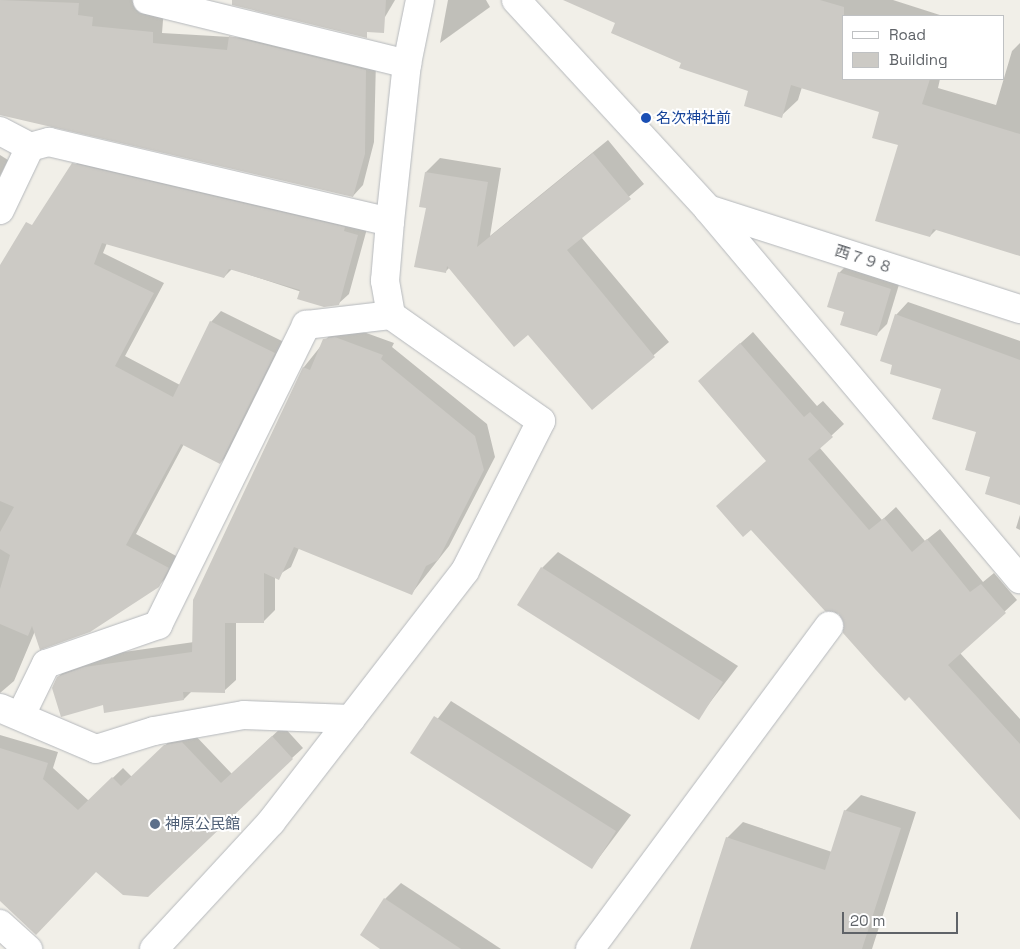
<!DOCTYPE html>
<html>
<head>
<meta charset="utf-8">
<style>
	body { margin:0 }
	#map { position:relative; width:1020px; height:949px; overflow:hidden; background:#f1efe8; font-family:"Space Grotesk","Noto Sans JP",sans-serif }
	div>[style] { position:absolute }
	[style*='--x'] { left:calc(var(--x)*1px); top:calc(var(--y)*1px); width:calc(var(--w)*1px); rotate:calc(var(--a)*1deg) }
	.shadow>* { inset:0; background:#0003 }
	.building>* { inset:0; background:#cccac5 }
	.roads { filter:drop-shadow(0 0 1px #b5b8bc) drop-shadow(0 0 1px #b5b8bc) }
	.minor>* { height:28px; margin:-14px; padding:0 14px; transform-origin:14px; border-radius:14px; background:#fff }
	.dots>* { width:14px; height:14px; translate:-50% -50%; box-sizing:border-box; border:2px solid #fff; border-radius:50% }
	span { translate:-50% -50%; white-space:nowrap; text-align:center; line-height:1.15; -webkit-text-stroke:4px #fff; paint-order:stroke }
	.transit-label { font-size:15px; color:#164399 }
	.left { translate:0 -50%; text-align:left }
	.street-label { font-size:15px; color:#5f6368 }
	.service-label { font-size:15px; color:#4e5e75 }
	.legend { position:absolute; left:842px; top:15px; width:162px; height:65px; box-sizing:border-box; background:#fff; border:1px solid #bfc1c3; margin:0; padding:6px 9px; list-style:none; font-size:15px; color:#5f6368 }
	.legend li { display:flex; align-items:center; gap:10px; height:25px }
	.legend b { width:25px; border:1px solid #bfc1c3 }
	.scale { position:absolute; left:842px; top:912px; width:116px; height:22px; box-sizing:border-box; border:2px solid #5f6368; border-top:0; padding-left:6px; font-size:15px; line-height:18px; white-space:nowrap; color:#5f6368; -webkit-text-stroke:4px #fff; paint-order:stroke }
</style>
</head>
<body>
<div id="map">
	<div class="shadow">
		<div style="clip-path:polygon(0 0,146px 0,164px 8px,162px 33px,301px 41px,376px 60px,374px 142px,363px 185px,353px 196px,0 79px)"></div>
		<div style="clip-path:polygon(279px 0,395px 0,385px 17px)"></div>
		<div style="clip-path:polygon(448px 0,486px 0,490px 7px,440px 43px)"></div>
		<div style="clip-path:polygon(594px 0,893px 0,943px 16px,844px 16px,844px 79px,940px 79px,938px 88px,996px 105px,1012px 51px,1020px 43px,1020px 254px,937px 229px,930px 236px,900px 144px,881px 111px,802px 87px,798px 100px,781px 116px,750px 90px,617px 22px)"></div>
		<div style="clip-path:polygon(608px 140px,644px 184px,581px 237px,669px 342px,592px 408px,529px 333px,450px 267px,445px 272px,428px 207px,426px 172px,440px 158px,501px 168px,490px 236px)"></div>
		<div style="clip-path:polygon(83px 154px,368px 225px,349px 294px,338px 304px,232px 269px,224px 277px,107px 243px,103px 253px,164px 283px,125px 356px,180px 385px,211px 322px,221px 311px,284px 342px,230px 453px,220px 463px,184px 444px,136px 534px,178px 557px,169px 575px,158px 586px,35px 631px,14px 681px,0 693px,0 279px)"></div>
		<div style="clip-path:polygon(0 155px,8px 160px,0 176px)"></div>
		<div style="clip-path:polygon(850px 262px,901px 278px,887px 324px,876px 335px,846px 311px,839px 273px)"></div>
		<div style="clip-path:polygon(908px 302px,1020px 341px,1020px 503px,991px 477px,978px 432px,943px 389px,894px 364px,896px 315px)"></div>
		<div style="clip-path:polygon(347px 326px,394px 343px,392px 347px,487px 424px,495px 457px,449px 546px,412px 593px,299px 548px,291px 567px,275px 577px,275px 610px,263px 622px,236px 622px,236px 680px,224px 691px,192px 691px,184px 699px,105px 712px,104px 703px,58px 677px,70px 665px,96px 656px,194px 642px,194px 601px,304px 367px,336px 327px)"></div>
		<div style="clip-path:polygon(753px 332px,817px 406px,823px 401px,844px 424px,819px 447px,882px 520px,896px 507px,925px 541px,940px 529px,983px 582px,994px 573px,1017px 600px,960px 653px,1020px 719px,1020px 818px,840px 613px,767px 460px,711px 370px)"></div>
		<div style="clip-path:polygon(1020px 515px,1020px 530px,1016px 528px)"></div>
		<div style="clip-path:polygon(558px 552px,738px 666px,698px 718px,542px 568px)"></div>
		<div style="clip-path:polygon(451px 701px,631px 815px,592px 867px,412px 753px)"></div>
		<div style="clip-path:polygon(283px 726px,303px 748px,292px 758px,96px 871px,0 899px,0 735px,58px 752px,53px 768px,89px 801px,123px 768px,132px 777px,176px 735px,192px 732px,232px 774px)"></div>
		<div style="clip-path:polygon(861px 795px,916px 812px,872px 949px,691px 949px,727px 838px,743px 822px,832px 852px,845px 811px)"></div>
		<div style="clip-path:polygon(401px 883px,501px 949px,383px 949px,385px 899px)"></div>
	</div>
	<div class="building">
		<div style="clip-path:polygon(0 0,79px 3px,78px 15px,93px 17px,92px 26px,153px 32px,153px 43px,227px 50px,229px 36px,366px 70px,365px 154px,353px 197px,0 115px)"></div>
		<div style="clip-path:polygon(232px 0,386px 0,384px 33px,367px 32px,367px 38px,232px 5px)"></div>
		<div style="clip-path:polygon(563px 0,820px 0,844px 7px,844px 79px,930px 79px,922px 104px,1020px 134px,1020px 256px,933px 229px,930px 237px,875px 221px,898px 145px,872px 138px,879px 112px,791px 85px,782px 118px,744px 106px,748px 91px,679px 68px,681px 63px,611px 33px,615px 23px)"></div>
		<div style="clip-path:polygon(593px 153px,631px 199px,567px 250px,655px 357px,592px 410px,528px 335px,514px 347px,447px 266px,446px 273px,414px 267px,426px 208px,419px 207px,425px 172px,488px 182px,477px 247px)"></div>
		<div style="clip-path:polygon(72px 163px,345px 227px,344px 231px,358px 235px,339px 305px,324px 307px,297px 299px,300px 290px,229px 269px,224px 278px,102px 243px,94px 264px,154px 293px,115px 366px,173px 397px,210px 321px,275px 353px,220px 464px,181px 444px,126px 545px,169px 568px,159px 587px,90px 632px,40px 650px,32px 626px,28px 636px,0 624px,0 589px,10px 555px,0 549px,0 532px,14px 507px,0 501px,0 265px,26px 222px,32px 225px)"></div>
		<div style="clip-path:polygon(838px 272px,891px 289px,877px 336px,840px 325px,844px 312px,827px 307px)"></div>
		<div style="clip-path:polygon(895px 314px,1020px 360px,1020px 505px,985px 494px,990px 477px,965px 470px,976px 432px,932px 419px,941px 389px,890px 374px,892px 365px,880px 361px)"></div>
		<div style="clip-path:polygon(335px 337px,383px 355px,381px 359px,475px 436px,484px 470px,438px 560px,426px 566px,412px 595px,294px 547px,279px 580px,264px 573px,264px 623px,225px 623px,225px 693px,183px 692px,184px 700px,104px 713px,103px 705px,61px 717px,52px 688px,57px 677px,84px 667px,192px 652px,193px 600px,303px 367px,310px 370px,323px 339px)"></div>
		<div style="clip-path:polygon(740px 343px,804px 417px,810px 412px,833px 437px,808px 459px,869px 530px,884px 518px,912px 552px,927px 539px,970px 592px,981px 584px,1006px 613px,948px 665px,1020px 744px,1020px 820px,909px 697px,905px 701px,875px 669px,843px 633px,839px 614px,825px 611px,751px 530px,743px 537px,716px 506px,766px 461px,698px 381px)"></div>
		<div style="clip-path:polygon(541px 567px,723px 682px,699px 720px,517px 605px)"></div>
		<div style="clip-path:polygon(434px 716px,616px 831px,592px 869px,410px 753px)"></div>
		<div style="clip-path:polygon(272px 736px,293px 759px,148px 897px,123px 895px,96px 872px,36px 935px,0 901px,0 748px,48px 763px,43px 779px,78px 810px,112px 777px,121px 786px,164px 745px,182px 742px,221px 783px)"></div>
		<div style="clip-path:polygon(844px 810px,901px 828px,862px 949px,690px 949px,726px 837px,825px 870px)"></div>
		<div style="clip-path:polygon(384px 898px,461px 949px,380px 949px,360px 935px)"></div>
	</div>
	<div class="roads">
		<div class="minor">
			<div style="--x:147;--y:0;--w:268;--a:13.8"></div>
			<div style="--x:516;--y:0;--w:284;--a:47.4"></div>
			<div style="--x:708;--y:209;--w:484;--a:49.9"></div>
			<div style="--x:0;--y:131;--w:34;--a:28"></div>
			<div style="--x:30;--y:147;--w:20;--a:-15"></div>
			<div style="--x:49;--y:142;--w:350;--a:13.2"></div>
			<div style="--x:708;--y:209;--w:328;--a:17.8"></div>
			<div style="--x:0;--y:210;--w:70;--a:-64.5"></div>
			<div style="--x:0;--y:708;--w:104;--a:23.1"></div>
			<div style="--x:96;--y:749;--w:61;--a:-17.2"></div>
			<div style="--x:154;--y:731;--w:91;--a:-10.1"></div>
			<div style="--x:244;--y:715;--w:107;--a:2.1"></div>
			<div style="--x:21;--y:715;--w:57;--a:-63.9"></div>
			<div style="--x:46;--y:664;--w:119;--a:-19.2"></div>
			<div style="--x:158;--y:625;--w:335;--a:-63.7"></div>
			<div style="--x:306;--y:325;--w:86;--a:-6.7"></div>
			<div style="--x:0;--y:924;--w:38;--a:42"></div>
			<div style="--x:154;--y:949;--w:173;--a:-47.3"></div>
			<div style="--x:271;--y:822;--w:317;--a:-52.3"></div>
			<div style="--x:465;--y:571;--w:168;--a:-63.1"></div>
			<div style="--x:541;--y:421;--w:184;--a:-144.8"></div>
			<div style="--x:391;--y:315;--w:35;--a:-100"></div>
			<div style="--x:385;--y:281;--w:59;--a:-85.2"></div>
			<div style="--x:390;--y:222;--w:159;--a:-83.9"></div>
			<div style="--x:407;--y:64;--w:65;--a:-78.5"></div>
			<div style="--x:590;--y:949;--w:402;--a:-53.5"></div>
		</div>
	</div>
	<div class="dots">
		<div style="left:646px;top:118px;background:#1a4fb4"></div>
		<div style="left:155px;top:824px;background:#5c6f8a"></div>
	</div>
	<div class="transit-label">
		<span class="left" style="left:656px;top:118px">名次神社前</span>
	</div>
	<div class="street-label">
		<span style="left:864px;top:259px;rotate:18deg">西７９８</span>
	</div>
	<div class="service-label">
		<span class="left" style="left:165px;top:824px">神原公民館</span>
	</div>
	<ul class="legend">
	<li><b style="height:6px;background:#fff"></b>Road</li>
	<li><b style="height:14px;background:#cccac5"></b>Building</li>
	</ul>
	<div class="scale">20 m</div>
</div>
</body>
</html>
